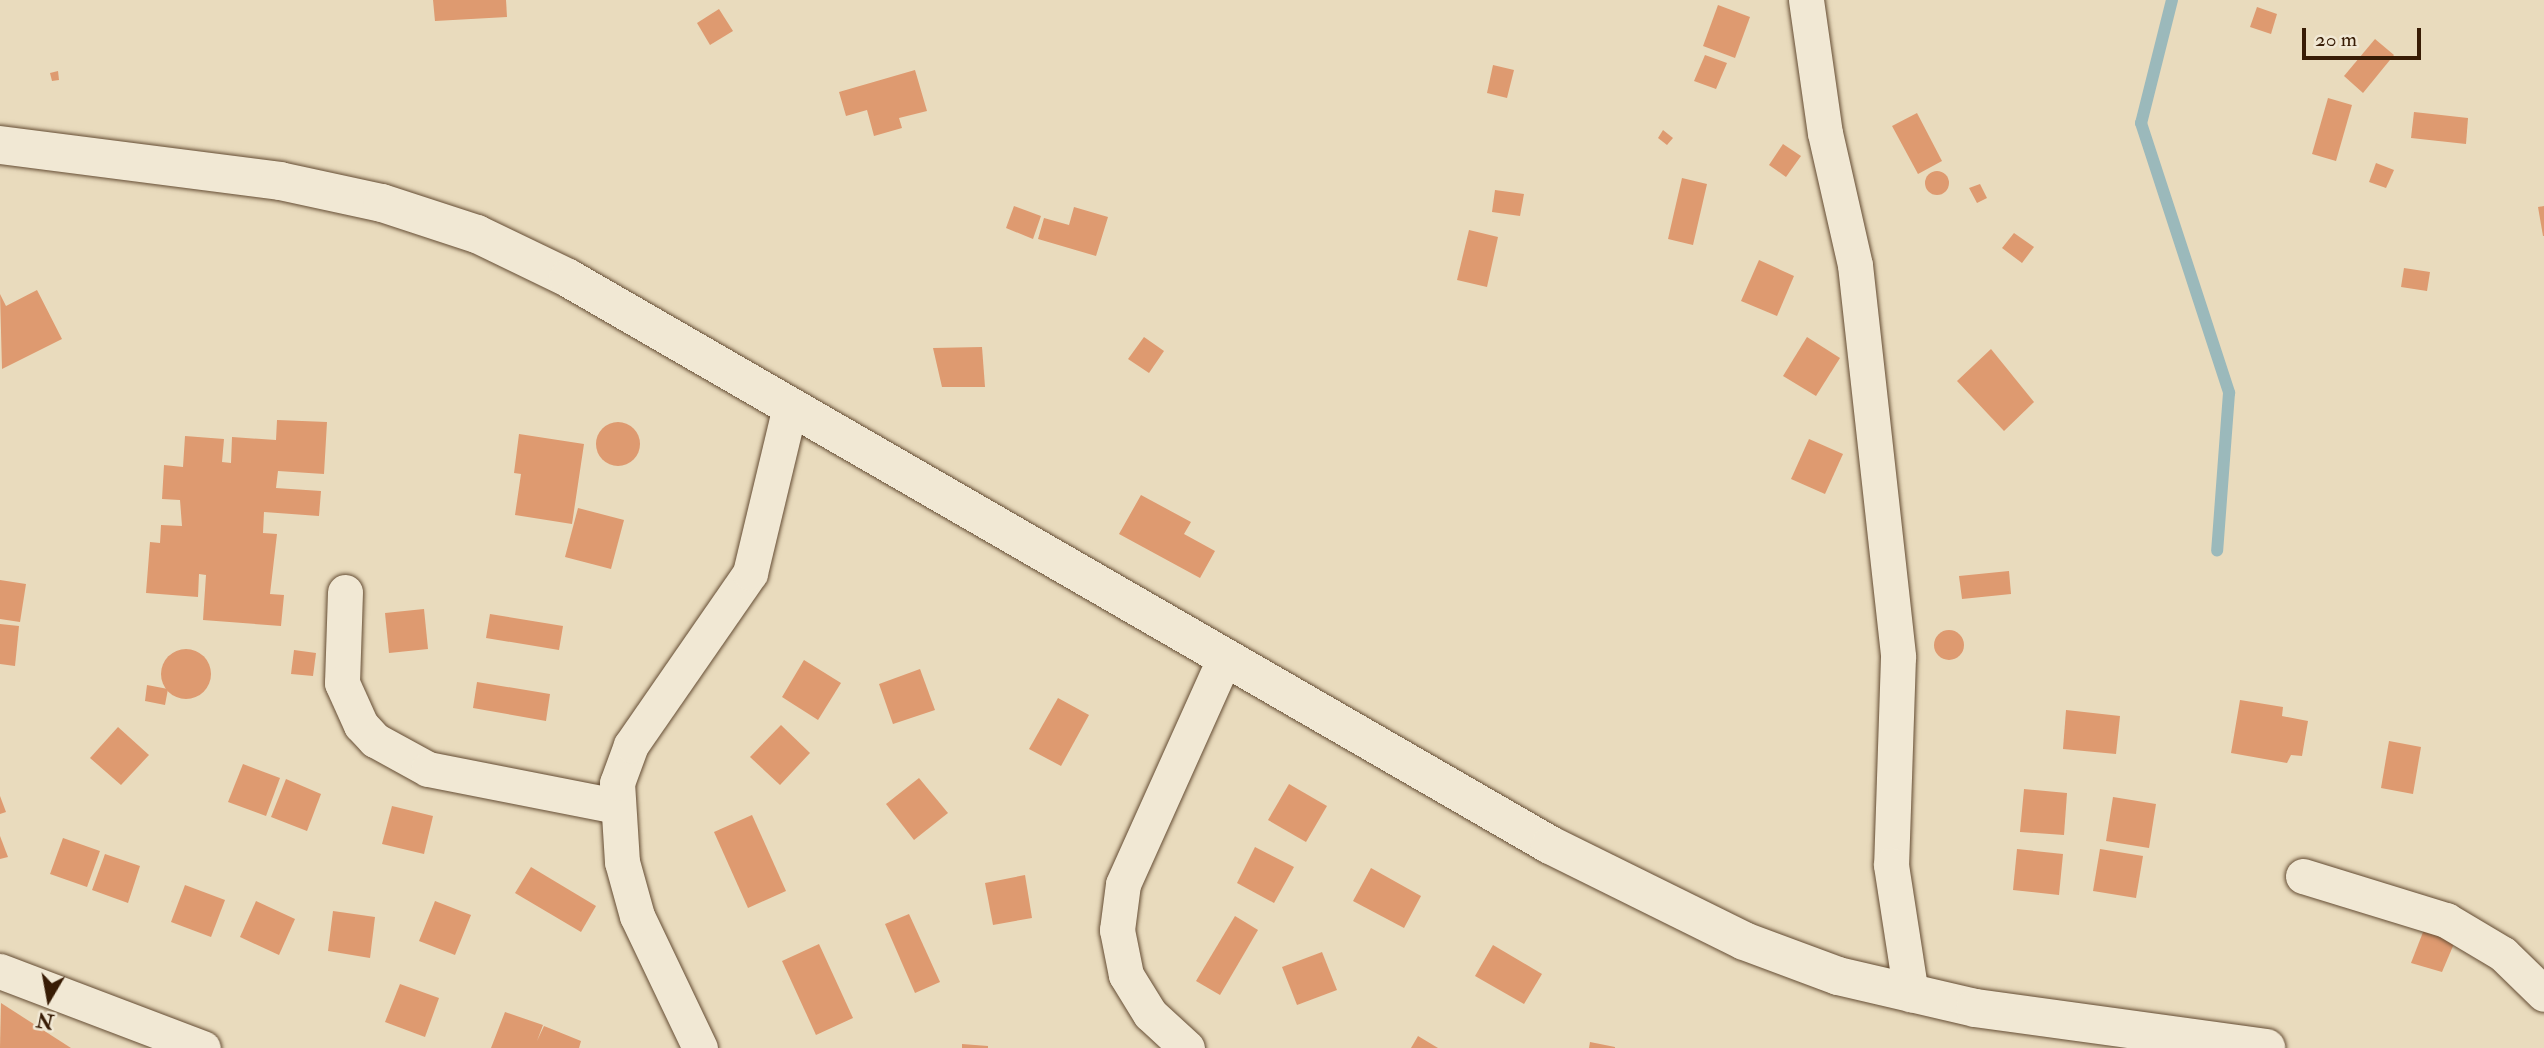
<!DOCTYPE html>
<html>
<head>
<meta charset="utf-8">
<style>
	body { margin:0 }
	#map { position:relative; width:2544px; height:1048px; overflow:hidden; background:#e9dbbd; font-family:"IM FELL Double Pica",serif }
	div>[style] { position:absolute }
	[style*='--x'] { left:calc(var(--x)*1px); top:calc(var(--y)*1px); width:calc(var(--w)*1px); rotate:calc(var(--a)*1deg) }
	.stream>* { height:12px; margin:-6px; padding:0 6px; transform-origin:6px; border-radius:6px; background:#9bb9bb }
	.building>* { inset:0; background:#de9a70 }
	.round { border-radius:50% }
	.roads { filter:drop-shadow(0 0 2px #644c33) drop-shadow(0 0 2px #644c33) }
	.minor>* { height:35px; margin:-17.5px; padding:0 17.5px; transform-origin:17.5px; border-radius:17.5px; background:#f1e8d4 }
	.tertiary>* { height:38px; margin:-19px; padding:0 19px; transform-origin:19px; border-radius:19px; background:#f1e8d4 }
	span { translate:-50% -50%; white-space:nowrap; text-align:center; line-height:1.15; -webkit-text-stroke:7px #f1e8d4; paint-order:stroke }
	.north { position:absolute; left:14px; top:964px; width:70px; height:70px; -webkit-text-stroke:5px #f1e8d4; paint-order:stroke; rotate:190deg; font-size:19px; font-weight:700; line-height:28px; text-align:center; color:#381c05 }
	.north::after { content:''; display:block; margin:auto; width:24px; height:32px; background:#381c05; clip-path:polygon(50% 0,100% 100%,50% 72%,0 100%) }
	.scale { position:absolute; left:2302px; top:28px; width:119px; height:32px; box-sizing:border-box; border:4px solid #381c05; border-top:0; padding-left:9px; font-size:21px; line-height:24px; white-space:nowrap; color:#381c05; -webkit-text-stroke:5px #f1e8d4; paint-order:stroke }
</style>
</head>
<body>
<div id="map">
	<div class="stream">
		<div style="--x:2172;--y:0;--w:127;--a:104.1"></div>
		<div style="--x:2141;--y:123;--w:284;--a:71.9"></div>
		<div style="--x:2229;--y:393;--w:158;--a:94.3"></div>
	</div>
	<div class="building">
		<div style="clip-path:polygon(433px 0,506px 0,507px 17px,435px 21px)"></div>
		<div style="clip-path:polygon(1718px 5px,1750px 17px,1735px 58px,1703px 46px)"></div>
		<div style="clip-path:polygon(2257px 7px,2277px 14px,2271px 34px,2250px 27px)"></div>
		<div style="clip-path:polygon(719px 9px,733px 31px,710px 45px,697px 23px)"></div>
		<div style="clip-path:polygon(2375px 39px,2394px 55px,2363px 93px,2344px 76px)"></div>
		<div style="clip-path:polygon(1705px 55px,1727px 63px,1716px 89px,1694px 81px)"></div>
		<div style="clip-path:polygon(1493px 65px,1514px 70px,1507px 98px,1487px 93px)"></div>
		<div style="clip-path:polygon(915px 70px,927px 111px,899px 118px,902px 128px,874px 136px,867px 110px,846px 116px,839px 92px)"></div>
		<div style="clip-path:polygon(58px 71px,59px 80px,52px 81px,50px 73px)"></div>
		<div style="clip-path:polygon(2328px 98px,2352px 105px,2336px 161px,2312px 154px)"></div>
		<div style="clip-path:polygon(2414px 112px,2468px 118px,2466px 144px,2411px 138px)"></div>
		<div style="clip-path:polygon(1917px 113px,1942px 161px,1918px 174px,1892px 126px)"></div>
		<div style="clip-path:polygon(1663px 130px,1673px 138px,1667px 145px,1658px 138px)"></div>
		<div style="clip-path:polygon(1783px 144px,1801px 156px,1786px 177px,1769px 165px)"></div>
		<div style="clip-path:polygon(2376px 163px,2394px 170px,2386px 188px,2369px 182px)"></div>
		<div class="round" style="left:1925px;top:171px;width:24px;height:24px"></div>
		<div style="clip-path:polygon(1682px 178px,1707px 184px,1693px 245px,1668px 239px)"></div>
		<div style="clip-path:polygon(1980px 184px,1987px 198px,1977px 203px,1969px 188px)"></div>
		<div style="clip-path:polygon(1495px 190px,1524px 194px,1520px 216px,1492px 212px)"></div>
		<div style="clip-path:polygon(1014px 206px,1041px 216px,1033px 239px,1006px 228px)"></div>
		<div style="clip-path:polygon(2544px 206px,2544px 236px,2543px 236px,2538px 207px)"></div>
		<div style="clip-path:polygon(1074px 207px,1108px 217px,1096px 256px,1038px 239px,1044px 218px,1069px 225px)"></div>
		<div style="clip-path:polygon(1469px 230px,1498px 237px,1487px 287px,1457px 280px)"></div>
		<div style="clip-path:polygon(2014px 233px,2034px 247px,2022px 263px,2002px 248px)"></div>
		<div style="clip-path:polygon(1759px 260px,1794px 276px,1777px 316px,1741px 301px)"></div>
		<div style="clip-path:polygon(2404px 268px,2430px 272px,2427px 291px,2401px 287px)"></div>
		<div style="clip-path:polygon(37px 290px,62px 339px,2px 369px,0 294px,6px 306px)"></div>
		<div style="clip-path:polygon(1144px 337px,1164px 351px,1149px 373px,1128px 359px)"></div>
		<div style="clip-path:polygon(1807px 337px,1840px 358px,1816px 396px,1783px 376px)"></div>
		<div style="clip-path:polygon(982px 347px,985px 387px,942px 387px,933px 348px)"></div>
		<div style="clip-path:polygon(1991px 349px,2034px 402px,2004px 431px,1957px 381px)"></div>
		<div style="clip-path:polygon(277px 420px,327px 422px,324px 474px,278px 471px,276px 488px,321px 491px,319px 516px,264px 512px,263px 533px,277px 534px,270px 594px,284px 595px,281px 626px,203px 620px,206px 575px,199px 574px,198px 597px,146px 593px,150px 542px,160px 543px,161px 525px,182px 526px,180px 500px,162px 499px,164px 465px,183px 467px,185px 436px,224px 439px,222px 462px,231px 463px,232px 437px,276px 440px)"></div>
		<div class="round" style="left:596px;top:422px;width:44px;height:44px"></div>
		<div style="clip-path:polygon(519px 434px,584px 444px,572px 524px,515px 515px,521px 474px,514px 473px)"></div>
		<div style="clip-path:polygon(1809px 439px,1843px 454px,1825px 494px,1791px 479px)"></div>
		<div style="clip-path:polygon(1141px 495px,1191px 522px,1184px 534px,1215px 551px,1200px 578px,1119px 534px)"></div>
		<div style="clip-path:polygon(578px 508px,624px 520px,611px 569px,565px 557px)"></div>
		<div style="clip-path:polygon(2009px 571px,2011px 594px,1962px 599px,1959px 576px)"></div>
		<div style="clip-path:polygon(0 580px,26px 584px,20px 622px,0 619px)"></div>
		<div style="clip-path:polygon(424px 609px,428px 649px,389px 653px,385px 613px)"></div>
		<div style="clip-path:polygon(490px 614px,563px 626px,559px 650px,486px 638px)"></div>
		<div style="clip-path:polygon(0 624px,19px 626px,15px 666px,0 664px)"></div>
		<div class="round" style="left:1934px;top:630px;width:30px;height:30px"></div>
		<div class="round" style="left:161px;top:649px;width:50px;height:50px"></div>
		<div style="clip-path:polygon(294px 650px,316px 653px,313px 676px,291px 674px)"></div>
		<div style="clip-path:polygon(804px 660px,841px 683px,818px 720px,782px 697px)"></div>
		<div style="clip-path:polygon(920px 669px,935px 710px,893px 724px,879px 684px)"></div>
		<div style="clip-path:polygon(477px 682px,550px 694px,546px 721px,473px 708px)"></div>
		<div style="clip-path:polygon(147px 685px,168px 689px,165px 705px,145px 701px)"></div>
		<div style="clip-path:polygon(1058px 698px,1089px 715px,1061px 766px,1029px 749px)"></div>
		<div style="clip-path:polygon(2240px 700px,2283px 707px,2282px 716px,2308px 721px,2302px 756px,2291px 755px,2287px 763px,2231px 753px)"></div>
		<div style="clip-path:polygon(2066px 710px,2120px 716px,2116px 754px,2063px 749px)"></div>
		<div style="clip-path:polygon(781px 725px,810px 753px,780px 785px,750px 757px)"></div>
		<div style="clip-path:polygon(118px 727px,149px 755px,121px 785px,90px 758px)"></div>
		<div style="clip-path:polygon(2389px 741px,2421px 747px,2413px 794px,2381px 788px)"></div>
		<div style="clip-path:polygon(243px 764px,280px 778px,266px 816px,228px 802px)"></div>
		<div style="clip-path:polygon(919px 778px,948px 813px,914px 840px,886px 804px)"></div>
		<div style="clip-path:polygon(286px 779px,321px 794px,307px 831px,271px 817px)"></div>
		<div style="clip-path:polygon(1289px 784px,1327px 806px,1306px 842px,1268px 820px)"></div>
		<div style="clip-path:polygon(2024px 789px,2067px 793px,2064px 835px,2020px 832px)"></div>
		<div style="clip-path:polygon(0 796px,6px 812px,0 814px)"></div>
		<div style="clip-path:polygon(2113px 797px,2156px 804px,2149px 848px,2106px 841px)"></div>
		<div style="clip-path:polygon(392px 806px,433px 816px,424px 854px,382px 844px)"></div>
		<div style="clip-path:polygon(752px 815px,786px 891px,748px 908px,714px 832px)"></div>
		<div style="clip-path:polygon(0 836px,8px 857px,0 859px)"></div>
		<div style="clip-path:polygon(63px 838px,100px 851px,87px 887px,50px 874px)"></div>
		<div style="clip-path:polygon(1255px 847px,1294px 867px,1274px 903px,1237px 883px)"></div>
		<div style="clip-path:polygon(2017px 849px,2063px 854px,2059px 895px,2013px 890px)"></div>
		<div style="clip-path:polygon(2100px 849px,2143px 856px,2136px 898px,2093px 891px)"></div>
		<div style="clip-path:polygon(105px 854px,140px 866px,128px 903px,92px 890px)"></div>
		<div style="clip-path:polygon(531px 867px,596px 906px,581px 932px,515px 893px)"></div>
		<div style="clip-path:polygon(1371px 868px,1421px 896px,1404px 928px,1353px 901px)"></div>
		<div style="clip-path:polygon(1025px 875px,1032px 918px,993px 925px,985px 883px)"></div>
		<div style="clip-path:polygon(185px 885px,225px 900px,211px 937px,171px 922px)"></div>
		<div style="clip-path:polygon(256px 901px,295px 919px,279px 955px,240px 937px)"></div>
		<div style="clip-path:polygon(435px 901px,471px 915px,455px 955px,419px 941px)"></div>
		<div style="clip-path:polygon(333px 911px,375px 917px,370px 958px,328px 951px)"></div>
		<div style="clip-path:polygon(909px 914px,940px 982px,915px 993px,885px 924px)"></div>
		<div style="clip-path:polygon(1235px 916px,1258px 930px,1220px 995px,1196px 981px)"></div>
		<div style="clip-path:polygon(2425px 927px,2456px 939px,2442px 972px,2411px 963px)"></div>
		<div style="clip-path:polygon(819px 944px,853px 1018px,816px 1035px,782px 961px)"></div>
		<div style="clip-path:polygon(1493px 945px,1542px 974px,1524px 1004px,1475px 976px)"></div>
		<div style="clip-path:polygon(1322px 952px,1337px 990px,1297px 1005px,1282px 967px)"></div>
		<div style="clip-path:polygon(400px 984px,439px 998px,425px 1037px,385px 1022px)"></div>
		<div style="clip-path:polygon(1px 1003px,71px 1048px,0 1048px)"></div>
		<div style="clip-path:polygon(505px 1012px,543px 1025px,537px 1041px,544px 1026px,581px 1041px,579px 1048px,491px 1048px)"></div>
		<div style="clip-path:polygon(1418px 1036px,1438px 1048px,1411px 1048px)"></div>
		<div style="clip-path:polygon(1590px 1042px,1615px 1047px,1615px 1048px,1589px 1048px)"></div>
		<div style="clip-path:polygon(962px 1044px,988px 1046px,988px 1048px,962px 1048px)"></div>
	</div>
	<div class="roads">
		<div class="minor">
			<div style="--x:1806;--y:0;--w:134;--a:81.9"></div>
			<div style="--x:1825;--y:133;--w:135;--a:77.2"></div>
			<div style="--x:1855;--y:265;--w:394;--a:83.7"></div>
			<div style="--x:1898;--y:657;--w:208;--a:91.9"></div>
			<div style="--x:1891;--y:865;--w:131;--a:81.2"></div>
			<div style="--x:345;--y:592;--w:91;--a:91.9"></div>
			<div style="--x:342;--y:683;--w:46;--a:65.7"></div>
			<div style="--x:361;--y:725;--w:21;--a:47"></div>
			<div style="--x:375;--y:740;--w:60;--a:28.7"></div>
			<div style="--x:428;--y:769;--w:192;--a:11.1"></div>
			<div style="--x:2303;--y:876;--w:150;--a:17.1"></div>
			<div style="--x:2446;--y:920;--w:66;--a:30.8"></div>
			<div style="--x:2503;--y:954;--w:57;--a:44.3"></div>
			<div style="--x:0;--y:971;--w:217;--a:20.8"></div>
			<div style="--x:700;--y:1048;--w:146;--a:-115.5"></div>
			<div style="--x:637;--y:916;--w:56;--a:-105.5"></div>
			<div style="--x:622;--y:862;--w:79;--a:-93.6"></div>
			<div style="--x:617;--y:783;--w:40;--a:-69.8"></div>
			<div style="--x:631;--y:745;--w:209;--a:-55.3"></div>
			<div style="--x:750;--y:573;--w:171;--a:-76.5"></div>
			<div style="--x:1187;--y:1048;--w:50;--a:-137.4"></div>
			<div style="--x:1150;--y:1014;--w:46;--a:-121.6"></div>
			<div style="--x:1126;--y:975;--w:46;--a:-101.3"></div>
			<div style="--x:1117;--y:930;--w:46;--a:-82.6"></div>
			<div style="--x:1123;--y:884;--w:249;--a:-65.8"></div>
		</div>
		<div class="tertiary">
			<div style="--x:0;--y:145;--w:282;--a:7.3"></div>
			<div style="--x:280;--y:181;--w:104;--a:12.2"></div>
			<div style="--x:382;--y:203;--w:100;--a:18.1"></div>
			<div style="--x:477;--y:234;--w:101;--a:25.8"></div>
			<div style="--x:568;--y:278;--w:1134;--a:30"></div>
			<div style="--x:1550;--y:845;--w:216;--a:26.3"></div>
			<div style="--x:1744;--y:941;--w:100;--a:20.4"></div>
			<div style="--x:1838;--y:976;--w:141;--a:13.1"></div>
			<div style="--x:1975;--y:1008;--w:294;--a:7.8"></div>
		</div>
	</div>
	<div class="north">N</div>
	<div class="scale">20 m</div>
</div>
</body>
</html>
